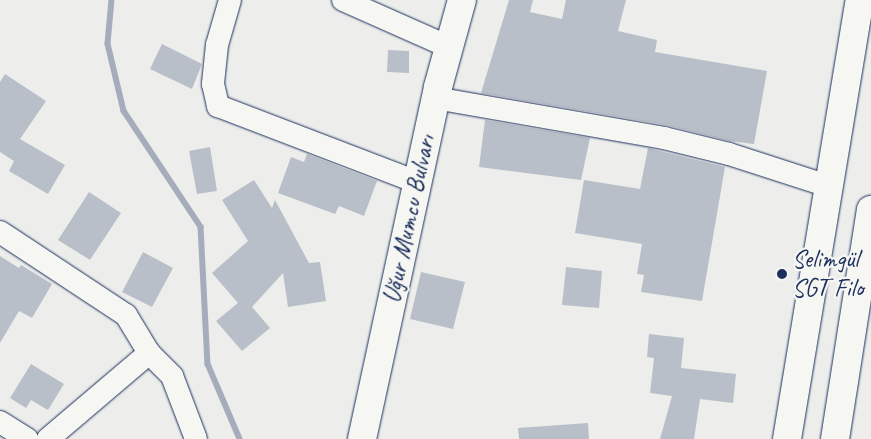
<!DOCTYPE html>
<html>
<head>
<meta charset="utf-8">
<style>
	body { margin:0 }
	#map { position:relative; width:871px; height:439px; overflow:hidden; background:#edeeec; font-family:Caveat,sans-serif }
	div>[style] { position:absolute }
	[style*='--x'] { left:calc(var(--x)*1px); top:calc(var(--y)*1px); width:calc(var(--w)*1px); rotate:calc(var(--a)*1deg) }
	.stream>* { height:5.5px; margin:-2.75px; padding:0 2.75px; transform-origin:2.75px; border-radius:2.75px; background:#a5acbc }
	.building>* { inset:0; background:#b9bfc8 }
	.roads { filter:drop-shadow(0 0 1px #1b2f5e) drop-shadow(0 0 1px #1b2f5e) }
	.street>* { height:22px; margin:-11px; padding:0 11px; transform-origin:11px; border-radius:11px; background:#f6f6f2 }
	.secondary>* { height:28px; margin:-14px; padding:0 14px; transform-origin:14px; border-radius:14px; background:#f6f6f2 }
	.highway>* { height:28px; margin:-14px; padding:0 14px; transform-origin:14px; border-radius:14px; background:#f6f6f2 }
	.dots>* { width:14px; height:14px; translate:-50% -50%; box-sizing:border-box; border:2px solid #f6f6f2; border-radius:50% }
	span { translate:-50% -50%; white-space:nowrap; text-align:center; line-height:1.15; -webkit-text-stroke:4.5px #f6f6f2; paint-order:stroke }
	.street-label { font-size:25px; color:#1b2f5e }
	.poi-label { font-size:25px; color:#1b2f5e }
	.left { translate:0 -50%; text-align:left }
</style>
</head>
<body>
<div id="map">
	<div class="stream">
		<div style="--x:112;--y:0;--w:44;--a:95.2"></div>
		<div style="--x:108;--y:44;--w:69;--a:76.6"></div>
		<div style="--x:124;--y:111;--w:139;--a:56.4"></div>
		<div style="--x:201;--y:227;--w:137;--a:87.1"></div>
		<div style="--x:208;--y:364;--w:82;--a:66.9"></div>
	</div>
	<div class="building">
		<div style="clip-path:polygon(509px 0,533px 0,530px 12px,562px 19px,566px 0,626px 0,618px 31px,657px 40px,655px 52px,767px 71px,754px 144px,730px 141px,666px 125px,481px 93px)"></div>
		<div style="clip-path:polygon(162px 44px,202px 64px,192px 89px,150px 69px)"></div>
		<div style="clip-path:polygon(388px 50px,409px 51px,409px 73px,387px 72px)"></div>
		<div style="clip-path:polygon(5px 74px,46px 101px,20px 139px,65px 165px,48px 194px,9px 171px,14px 161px,0 152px,0 82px)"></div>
		<div style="clip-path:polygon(485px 120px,590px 138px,581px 180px,479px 167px)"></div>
		<div style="clip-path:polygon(210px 147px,217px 191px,197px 194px,189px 151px)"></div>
		<div style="clip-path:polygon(648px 148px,725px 167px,702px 301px,641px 292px,644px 275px,637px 274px,642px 244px,575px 233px,584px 180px,640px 189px)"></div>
		<div style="clip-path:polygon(307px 154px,377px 181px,364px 216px,339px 206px,335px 214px,278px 193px,291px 157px,304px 162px)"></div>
		<div style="clip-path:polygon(254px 180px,272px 208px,275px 200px,309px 263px,320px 262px,326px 301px,288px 307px,283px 273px,252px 307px,270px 328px,242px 351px,216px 321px,238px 303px,212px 273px,248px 241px,222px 200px)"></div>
		<div style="clip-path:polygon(89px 192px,121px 213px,90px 260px,58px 240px)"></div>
		<div style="clip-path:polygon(143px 252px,173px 268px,152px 307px,122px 292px)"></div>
		<div style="clip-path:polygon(0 256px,19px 268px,21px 265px,52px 284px,32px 318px,19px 311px,0 343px)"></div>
		<div style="clip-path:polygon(566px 267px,602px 271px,599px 308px,562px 305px)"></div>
		<div style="clip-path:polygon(421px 272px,465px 282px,453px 329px,410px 319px)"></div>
		<div style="clip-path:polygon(649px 334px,684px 338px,681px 368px,736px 374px,733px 403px,700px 399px,694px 439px,660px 439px,672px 396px,650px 393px,654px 358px,647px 357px)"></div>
		<div style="clip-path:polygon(31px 364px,64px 384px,48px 410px,31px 400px,26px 408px,10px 398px)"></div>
		<div style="clip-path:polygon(588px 423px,589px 439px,519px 439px,518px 428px)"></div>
	</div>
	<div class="roads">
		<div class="street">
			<div style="--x:230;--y:0;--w:47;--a:106.1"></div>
			<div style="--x:217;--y:45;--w:39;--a:96"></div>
			<div style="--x:213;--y:84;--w:23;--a:77"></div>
			<div style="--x:218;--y:106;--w:213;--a:20.9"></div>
			<div style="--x:343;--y:0;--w:116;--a:23.9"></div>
			<div style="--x:435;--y:98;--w:232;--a:9.9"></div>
			<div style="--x:664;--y:138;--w:67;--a:13.8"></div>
			<div style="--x:729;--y:154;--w:104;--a:17.9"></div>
			<div style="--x:0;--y:232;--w:151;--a:33.4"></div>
			<div style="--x:126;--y:315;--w:44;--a:58.8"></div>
			<div style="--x:149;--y:353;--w:33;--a:45"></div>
			<div style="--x:172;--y:376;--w:67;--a:69.1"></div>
			<div style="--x:0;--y:422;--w:32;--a:32"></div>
			<div style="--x:48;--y:439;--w:133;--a:-40.4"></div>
		</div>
		<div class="secondary">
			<div style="--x:362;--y:439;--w:360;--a:-77.8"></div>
			<div style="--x:438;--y:87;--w:90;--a:-74.6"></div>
		</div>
		<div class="highway">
			<div style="--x:787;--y:439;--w:445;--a:-80.6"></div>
			<div style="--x:835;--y:439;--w:232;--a:-81.1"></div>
		</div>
	</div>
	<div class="dots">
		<div style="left:782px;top:274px;background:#1b2f5e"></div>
	</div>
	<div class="street-label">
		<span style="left:409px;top:219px;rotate:-78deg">Uğur Mumcu Bulvarı</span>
	</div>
	<div class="poi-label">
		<span class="left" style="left:792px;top:274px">Selimgül<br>SGT Filo</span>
	</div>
</div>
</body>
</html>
